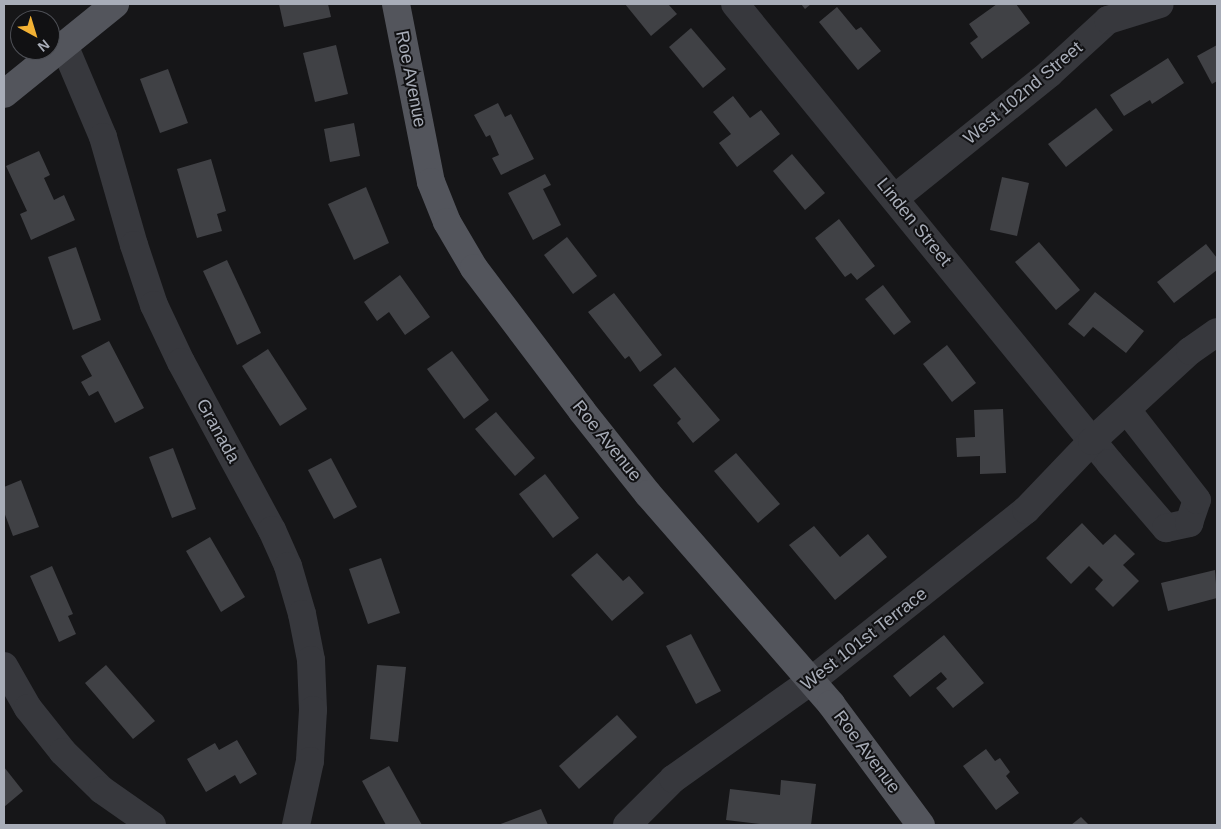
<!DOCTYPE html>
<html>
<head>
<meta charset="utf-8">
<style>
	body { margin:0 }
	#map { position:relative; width:1221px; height:829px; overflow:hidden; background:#161618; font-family:Arial,sans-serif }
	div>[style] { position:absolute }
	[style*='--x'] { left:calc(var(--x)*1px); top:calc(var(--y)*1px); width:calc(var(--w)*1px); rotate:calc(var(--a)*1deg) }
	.building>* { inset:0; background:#404145 }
	.minor>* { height:28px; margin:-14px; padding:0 14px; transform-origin:14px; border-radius:14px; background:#37383d }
	.major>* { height:28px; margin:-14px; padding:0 14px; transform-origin:14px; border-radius:14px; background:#53555c }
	span { translate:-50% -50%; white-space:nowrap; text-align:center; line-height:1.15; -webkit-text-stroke:4px #111113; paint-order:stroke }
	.street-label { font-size:18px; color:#a8adb8 }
	.frame { position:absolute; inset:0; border:5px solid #a8adb8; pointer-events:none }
	.north { position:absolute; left:10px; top:10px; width:50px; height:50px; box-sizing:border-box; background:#111113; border:1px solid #4d4f55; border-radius:50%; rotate:141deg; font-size:14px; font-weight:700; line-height:20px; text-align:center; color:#a8adb8 }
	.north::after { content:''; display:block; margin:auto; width:18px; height:22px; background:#f2b134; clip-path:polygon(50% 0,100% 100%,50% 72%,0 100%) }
</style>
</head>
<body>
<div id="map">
	<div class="building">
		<div style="clip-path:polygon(279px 4px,328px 4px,331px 17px,284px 27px)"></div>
		<div style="clip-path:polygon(625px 4px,668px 4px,677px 14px,651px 36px)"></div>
		<div style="clip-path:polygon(801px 4px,811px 4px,805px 9px)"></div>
		<div style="clip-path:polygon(997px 4px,1016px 4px,1030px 23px,982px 59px,970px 43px,978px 37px,969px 24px)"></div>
		<div style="clip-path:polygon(837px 7px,856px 30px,861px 27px,881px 51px,858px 70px,819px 22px)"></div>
		<div style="clip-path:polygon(691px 28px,726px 69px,703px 88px,669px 47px)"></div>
		<div style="clip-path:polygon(336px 45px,348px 94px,315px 102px,303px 53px)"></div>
		<div style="clip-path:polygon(1217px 45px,1217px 81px,1212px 84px,1197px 56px)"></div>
		<div style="clip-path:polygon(1168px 58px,1184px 83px,1152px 104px,1150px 100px,1124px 116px,1110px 95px)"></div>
		<div style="clip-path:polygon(168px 69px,188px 123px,160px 133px,140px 79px)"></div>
		<div style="clip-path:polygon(733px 96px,750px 118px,761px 110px,780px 134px,737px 167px,719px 143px,731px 134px,713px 112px)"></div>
		<div style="clip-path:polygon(498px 103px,505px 117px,511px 114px,534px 159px,501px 175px,492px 158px,499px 155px,490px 135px,486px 137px,474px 115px)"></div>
		<div style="clip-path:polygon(1096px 108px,1113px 130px,1066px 167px,1048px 144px)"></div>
		<div style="clip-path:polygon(354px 123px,360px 156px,330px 162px,324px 129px)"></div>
		<div style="clip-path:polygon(39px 151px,50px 175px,44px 178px,54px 200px,64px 195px,75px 220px,31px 240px,20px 214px,27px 211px,6px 166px)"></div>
		<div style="clip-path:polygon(792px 154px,825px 193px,805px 210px,773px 171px)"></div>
		<div style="clip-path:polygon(211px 159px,226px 211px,217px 214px,222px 231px,197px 238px,177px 169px)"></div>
		<div style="clip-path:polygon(545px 174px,551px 185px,543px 189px,561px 225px,533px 240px,508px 193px)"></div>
		<div style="clip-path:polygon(1002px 177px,1029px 183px,1017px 236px,990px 230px)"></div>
		<div style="clip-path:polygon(366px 187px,389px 243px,354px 260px,328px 204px)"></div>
		<div style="clip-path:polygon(839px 219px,875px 266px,857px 280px,851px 273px,845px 277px,815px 238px)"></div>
		<div style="clip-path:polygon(567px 237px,597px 276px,573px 294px,544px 255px)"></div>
		<div style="clip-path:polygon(1039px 242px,1080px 290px,1056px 310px,1015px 262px)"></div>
		<div style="clip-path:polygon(1206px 244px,1217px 258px,1217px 270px,1174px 303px,1157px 282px)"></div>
		<div style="clip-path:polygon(76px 247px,101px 320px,73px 330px,48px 257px)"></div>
		<div style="clip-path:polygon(227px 260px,261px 333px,237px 345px,203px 271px)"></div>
		<div style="clip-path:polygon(400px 275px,430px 317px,405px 335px,389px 312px,377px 321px,364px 302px)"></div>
		<div style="clip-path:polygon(883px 285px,911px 322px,894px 335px,865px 299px)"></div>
		<div style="clip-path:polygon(1095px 292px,1144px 331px,1126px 353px,1093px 327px,1084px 337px,1068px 324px)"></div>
		<div style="clip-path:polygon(614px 293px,662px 355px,640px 372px,629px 356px,625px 359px,588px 312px)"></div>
		<div style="clip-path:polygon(109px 341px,144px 408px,115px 423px,98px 391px,89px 396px,81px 382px,92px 376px,81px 356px)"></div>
		<div style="clip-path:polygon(947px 345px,976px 383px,952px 402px,923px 364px)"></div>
		<div style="clip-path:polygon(268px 349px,307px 409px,280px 426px,242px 366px)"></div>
		<div style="clip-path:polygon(452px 351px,489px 400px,464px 419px,427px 369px)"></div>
		<div style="clip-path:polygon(675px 367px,720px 420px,693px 443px,677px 423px,681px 419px,653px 385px)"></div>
		<div style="clip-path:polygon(1003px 409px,1006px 473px,980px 474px,980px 456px,957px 457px,956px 438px,975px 437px,974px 410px)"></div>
		<div style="clip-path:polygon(496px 412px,535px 458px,515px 476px,475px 429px)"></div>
		<div style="clip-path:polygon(173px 448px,196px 509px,172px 518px,149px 457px)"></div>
		<div style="clip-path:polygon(736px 453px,780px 504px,758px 523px,714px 471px)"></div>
		<div style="clip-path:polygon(331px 458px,357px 507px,334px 519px,308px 470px)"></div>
		<div style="clip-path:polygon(545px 474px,579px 518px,553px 538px,519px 494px)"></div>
		<div style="clip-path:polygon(21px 480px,39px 527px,13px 536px,4px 512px,4px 487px)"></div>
		<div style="clip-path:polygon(1082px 523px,1103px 545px,1115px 534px,1135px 554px,1123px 565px,1139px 581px,1113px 607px,1095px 589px,1103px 580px,1089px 566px,1071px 584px,1046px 558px)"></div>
		<div style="clip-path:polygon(814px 526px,840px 557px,868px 534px,887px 557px,835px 600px,789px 545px)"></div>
		<div style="clip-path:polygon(210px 537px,245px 597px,221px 612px,186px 551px)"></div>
		<div style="clip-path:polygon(597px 553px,623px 581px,629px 576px,644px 593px,612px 621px,571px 575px)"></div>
		<div style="clip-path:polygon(381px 558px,400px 613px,368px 624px,349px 569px)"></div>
		<div style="clip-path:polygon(52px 566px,73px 614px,68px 616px,76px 634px,59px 642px,30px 576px)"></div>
		<div style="clip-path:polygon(1215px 570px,1217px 598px,1168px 611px,1161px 583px)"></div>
		<div style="clip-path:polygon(691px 634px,721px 691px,696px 704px,666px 646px)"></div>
		<div style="clip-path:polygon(944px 635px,984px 683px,953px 708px,936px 688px,947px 679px,941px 672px,910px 697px,893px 676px)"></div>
		<div style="clip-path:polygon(106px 665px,155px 721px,133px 739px,85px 683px)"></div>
		<div style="clip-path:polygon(377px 665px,406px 667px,398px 742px,370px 739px)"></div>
		<div style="clip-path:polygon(617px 715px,637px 737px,579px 789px,559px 766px)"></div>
		<div style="clip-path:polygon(237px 740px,257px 774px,240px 784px,235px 775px,206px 792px,187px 759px,215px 743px,219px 750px)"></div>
		<div style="clip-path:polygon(986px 749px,995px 761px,1000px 758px,1010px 772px,1006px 776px,1019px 793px,996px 810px,963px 766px)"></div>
		<div style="clip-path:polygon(389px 766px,422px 825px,386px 825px,362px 781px)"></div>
		<div style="clip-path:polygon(4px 767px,23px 791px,4px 807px)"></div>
		<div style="clip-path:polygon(781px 780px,816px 784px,811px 825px,768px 825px,726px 820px,730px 789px,780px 795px)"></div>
		<div style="clip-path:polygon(541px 809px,548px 825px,498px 825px)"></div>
		<div style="clip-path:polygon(1081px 817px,1089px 825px,1071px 825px)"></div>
	</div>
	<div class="minor">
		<div style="--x:735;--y:4;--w:593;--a:50.75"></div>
		<div style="--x:1110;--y:463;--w:86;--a:49.3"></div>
		<div style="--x:1166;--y:528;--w:24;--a:-12"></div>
		<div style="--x:1189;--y:523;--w:24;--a:-71"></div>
		<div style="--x:1197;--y:500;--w:114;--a:-127.9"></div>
		<div style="--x:64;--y:45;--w:100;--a:67"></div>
		<div style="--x:103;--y:137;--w:112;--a:74"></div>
		<div style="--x:134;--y:245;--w:63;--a:71.6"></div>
		<div style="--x:154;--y:305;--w:63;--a:64.7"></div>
		<div style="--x:181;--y:362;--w:191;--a:61.6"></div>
		<div style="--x:272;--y:530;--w:39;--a:66"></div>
		<div style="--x:288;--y:566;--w:50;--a:73.7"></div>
		<div style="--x:302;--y:614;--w:47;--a:78.9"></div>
		<div style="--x:311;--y:660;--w:50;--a:87.7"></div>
		<div style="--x:313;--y:710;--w:51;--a:93.4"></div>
		<div style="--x:310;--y:761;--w:66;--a:102.3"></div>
		<div style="--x:895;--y:198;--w:198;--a:-38.8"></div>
		<div style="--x:1049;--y:74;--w:80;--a:-42.5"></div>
		<div style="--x:1108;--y:20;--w:54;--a:-17.1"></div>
		<div style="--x:4;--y:666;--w:48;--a:60.3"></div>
		<div style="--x:28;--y:708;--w:56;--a:51.5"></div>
		<div style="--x:63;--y:752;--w:54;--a:44.3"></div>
		<div style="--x:102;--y:790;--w:61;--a:35"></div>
		<div style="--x:627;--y:825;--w:65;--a:-45"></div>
		<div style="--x:673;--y:779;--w:169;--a:-35.4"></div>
		<div style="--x:811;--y:681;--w:275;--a:-38.5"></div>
		<div style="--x:1026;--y:510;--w:95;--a:-46.3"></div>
		<div style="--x:1092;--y:441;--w:133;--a:-42.6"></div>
		<div style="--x:1190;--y:351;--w:33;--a:-35"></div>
	</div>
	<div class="major">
		<div style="--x:396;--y:4;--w:181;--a:78.9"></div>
		<div style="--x:431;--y:182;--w:43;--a:68.2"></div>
		<div style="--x:447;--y:222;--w:53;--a:59.6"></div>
		<div style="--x:474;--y:268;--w:179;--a:52.9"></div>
		<div style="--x:582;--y:411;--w:106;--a:51.5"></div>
		<div style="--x:648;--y:494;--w:279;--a:48.9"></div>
		<div style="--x:831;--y:704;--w:151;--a:53.4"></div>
		<div style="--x:4;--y:94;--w:143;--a:-39"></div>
	</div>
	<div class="street-label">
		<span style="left:411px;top:79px;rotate:79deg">Roe Avenue</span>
		<span style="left:1023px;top:93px;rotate:-40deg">West 102nd Street</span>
		<span style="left:914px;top:222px;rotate:51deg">Linden Street</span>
		<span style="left:218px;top:431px;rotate:61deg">Granada</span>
		<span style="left:607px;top:441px;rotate:51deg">Roe Avenue</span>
		<span style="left:864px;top:639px;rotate:-38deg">West 101st Terrace</span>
		<span style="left:867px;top:752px;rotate:53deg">Roe Avenue</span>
	</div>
	<div class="frame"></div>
	<div class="north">N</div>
</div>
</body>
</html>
